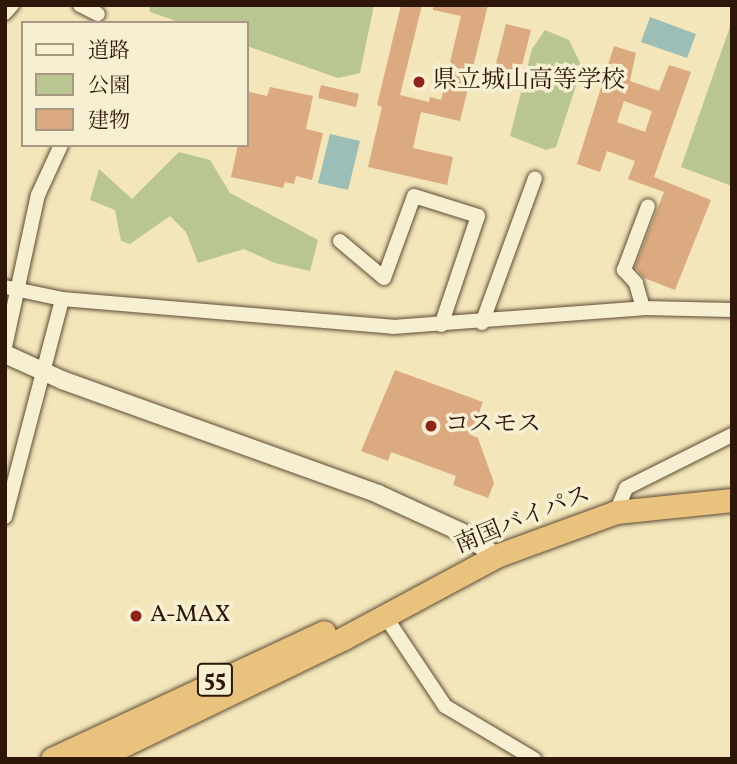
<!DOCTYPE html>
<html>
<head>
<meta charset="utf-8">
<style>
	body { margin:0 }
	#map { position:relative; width:737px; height:764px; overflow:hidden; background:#f2e6ba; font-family:Vollkorn,"Noto Serif JP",serif }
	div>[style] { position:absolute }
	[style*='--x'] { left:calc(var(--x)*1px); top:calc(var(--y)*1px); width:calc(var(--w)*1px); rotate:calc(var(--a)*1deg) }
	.green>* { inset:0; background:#b9c691 }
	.water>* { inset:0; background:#9dbeb7 }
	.building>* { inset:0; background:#dcaa81 }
	.roads { filter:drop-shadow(0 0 2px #5f4a34) drop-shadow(0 0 2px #5f4a34) }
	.minor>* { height:14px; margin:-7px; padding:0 7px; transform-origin:7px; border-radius:7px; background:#f7efd2 }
	.tertiary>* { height:18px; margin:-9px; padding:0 9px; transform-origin:9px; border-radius:9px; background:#f7efd2 }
	.trunk>* { height:23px; margin:-11.5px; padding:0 11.5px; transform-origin:11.5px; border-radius:11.5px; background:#e9c37d }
	.dots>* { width:19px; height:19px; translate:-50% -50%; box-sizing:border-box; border:4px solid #f7efd2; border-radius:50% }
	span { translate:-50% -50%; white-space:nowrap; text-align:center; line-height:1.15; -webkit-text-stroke:7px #f7efd2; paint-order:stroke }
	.shield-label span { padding:2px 5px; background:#f7efd2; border:2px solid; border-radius:5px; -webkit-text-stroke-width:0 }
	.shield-label { font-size:23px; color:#2e1608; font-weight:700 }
	.poi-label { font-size:24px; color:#2e1608 }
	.left { translate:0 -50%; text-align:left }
	.street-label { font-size:24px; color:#2e1608 }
	.frame { position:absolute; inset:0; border:7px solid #2e1608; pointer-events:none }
	.legend { position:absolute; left:21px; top:21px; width:228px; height:126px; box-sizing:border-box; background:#f7efd2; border:2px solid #a79881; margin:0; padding:9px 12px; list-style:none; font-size:21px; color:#2e1608 }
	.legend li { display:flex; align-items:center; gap:14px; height:35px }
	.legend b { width:35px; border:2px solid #a79881 }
</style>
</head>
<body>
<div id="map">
	<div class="green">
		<div style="clip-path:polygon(149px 5px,374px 5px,360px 73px,338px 78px,247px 46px,247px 23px,182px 23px,150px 12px)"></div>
		<div style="clip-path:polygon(732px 21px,732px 186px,681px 167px)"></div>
		<div style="clip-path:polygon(545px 30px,569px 40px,582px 67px,556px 147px,546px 150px,510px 136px,532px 49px)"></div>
		<div style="clip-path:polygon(179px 152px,210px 160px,230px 193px,318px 240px,310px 271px,275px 263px,244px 249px,198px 263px,186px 232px,170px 216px,130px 244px,121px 241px,115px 210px,90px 200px,99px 169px,132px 199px)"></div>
	</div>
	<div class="water">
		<div style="clip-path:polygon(650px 17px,696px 34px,687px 58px,641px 42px)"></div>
		<div style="clip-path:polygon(330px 134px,360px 141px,348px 190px,318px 183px)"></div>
	</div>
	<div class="building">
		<div style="clip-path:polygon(401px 5px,422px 5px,400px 95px,429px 102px,430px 97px,441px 100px,461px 16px,433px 10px,433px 5px,488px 5px,460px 121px,421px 112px,413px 148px,453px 157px,447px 185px,368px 167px,382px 107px,377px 105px)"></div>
		<div style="clip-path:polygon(506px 24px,531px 30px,518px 81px,493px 75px)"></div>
		<div style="clip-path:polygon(evenodd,614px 46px,636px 53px,630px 81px,659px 91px,669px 65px,691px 72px,654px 177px,711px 200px,675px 290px,644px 278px,635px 267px,664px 192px,628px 179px,635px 161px,607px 151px,600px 172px,577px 164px,614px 46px,624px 101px,652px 111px,645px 132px,617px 122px,624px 101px)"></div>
		<div style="clip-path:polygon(321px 85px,359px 94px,356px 107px,318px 98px)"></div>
		<div style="clip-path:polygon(270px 87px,313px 96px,306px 129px,323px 133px,312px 180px,296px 176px,294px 184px,285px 182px,283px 188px,231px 177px,238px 145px,247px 145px,249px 92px,267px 96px)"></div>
		<div style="clip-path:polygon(395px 370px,483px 402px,471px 435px,478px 438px,494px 483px,488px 498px,453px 485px,456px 476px,391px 452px,388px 461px,361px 451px)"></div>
	</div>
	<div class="roads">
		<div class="minor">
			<div style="--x:80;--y:5;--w:20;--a:27"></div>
			<div style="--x:5;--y:13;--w:11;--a:-49"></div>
			<div style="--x:340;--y:241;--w:57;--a:40.1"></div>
			<div style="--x:384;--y:278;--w:87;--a:-69.9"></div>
			<div style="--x:414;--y:196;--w:67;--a:17.4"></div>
			<div style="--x:478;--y:216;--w:115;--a:108.7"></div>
			<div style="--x:5;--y:287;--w:58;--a:11.9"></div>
			<div style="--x:62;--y:299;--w:332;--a:4.8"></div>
			<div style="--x:393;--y:327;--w:251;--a:-4.3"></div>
			<div style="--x:643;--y:308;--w:89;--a:1.3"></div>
			<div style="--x:643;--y:308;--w:26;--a:-106"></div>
			<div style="--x:636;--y:283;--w:18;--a:-133"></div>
			<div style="--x:624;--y:270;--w:68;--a:-69.4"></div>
			<div style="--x:482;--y:323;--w:154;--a:-69.9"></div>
			<div style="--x:5;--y:347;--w:156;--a:-77.8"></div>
			<div style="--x:38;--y:195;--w:55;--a:-65.3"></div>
			<div style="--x:616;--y:512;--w:26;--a:-67"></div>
			<div style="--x:626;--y:488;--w:119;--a:-26.6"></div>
			<div style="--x:5;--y:517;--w:225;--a:-75.3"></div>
			<div style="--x:383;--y:613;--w:112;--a:56.3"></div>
			<div style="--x:445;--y:706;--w:104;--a:30.8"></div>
		</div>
		<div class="tertiary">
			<div style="--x:5;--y:354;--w:63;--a:24.5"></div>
			<div style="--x:62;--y:380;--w:336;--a:19.8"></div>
			<div style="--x:378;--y:494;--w:91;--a:24.6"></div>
			<div style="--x:461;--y:532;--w:42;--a:34.4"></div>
		</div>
		<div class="trunk">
			<div style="--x:52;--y:759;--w:300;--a:-25"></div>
			<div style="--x:95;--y:759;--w:277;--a:-25.9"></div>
			<div style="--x:344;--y:638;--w:173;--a:-28.3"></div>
			<div style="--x:496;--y:556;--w:128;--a:-20.1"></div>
			<div style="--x:616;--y:512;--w:117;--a:-5.9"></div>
		</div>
	</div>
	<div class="dots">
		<div style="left:419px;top:82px;background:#8f2418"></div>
		<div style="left:431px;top:426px;background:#8f2418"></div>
		<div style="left:136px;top:616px;background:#8f2418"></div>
	</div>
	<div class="shield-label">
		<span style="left:215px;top:680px">55</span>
	</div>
	<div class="poi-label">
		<span class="left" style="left:433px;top:82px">県立城山高等学校</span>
		<span class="left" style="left:445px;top:426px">コスモス</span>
		<span class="left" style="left:150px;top:616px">A-MAX</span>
	</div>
	<div class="street-label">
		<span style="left:523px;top:521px;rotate:-22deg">南国バイパス</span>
	</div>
	<div class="frame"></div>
	<ul class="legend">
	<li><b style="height:9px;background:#f7efd2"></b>道路</li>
	<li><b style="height:19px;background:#b9c691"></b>公園</li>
	<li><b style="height:19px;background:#dcaa81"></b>建物</li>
	</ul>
</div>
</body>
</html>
